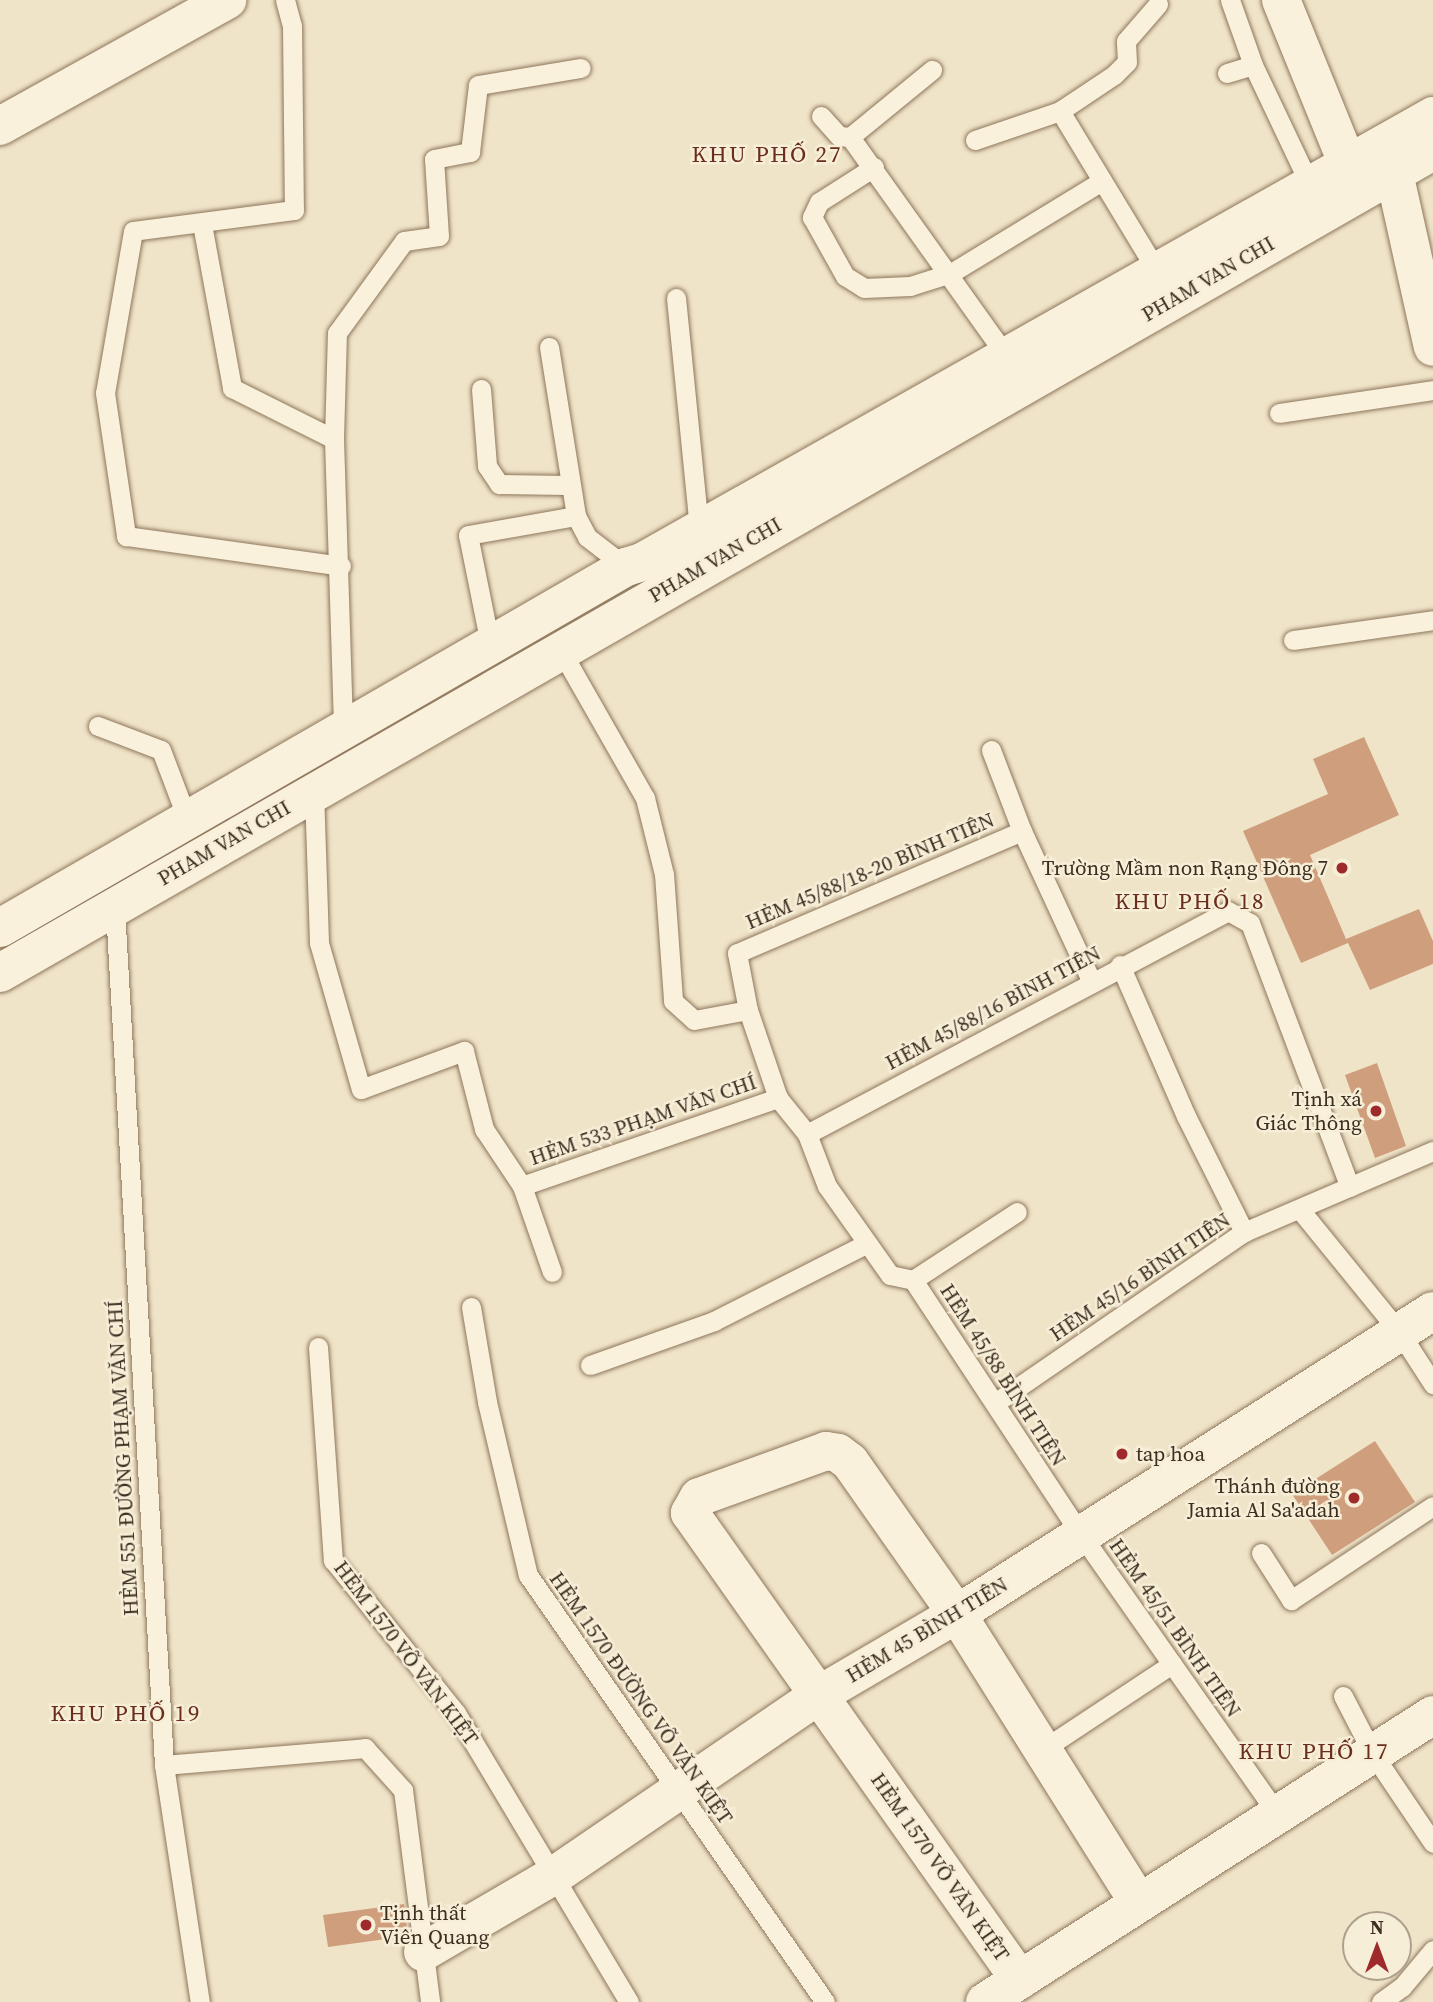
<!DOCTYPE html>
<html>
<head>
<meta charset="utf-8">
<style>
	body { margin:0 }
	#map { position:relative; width:1433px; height:2002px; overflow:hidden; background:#f0e4c8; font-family:"Source Serif 4",serif }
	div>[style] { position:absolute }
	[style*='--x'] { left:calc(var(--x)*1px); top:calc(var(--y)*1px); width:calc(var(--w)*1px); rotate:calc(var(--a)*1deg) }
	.building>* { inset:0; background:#cf9f7d }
	.roads { filter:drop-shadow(0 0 2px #8d765c) drop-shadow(0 0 2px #8d765c) }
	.lane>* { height:19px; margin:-9.5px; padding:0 9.5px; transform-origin:9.5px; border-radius:9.5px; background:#faf1dc }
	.street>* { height:38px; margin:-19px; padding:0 19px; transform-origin:19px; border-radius:19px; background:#faf1dc }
	.secondary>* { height:38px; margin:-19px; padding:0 19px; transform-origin:19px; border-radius:19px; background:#faf1dc }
	.dots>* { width:19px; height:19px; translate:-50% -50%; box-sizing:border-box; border:4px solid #f7eed8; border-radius:50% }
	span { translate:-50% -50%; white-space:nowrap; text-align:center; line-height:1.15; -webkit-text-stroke:5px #f7eed8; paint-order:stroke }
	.street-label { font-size:21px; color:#3d2e20 }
	.poi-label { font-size:21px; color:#3d2e20 }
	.right { translate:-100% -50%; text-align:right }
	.left { translate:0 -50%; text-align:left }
	.neighbourhood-label { font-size:23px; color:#6b2e1e; letter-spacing:2px }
	.north { position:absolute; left:1342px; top:1911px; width:70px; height:70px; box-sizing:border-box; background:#f7eed8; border:2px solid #ada18e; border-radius:50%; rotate:0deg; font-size:19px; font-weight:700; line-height:28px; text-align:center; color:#3d2e20 }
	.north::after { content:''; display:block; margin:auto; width:24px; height:32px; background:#9e2a2b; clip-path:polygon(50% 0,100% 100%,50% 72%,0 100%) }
</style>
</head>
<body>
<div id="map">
	<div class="building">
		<div style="clip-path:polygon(1364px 737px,1399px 815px,1310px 855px,1346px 939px,1419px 909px,1433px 941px,1433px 964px,1370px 990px,1348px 943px,1301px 963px,1243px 831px,1328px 794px,1313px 759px)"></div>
		<div style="clip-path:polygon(1377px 1063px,1406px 1146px,1375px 1158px,1345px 1075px)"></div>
		<div style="clip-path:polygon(1375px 1441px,1415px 1502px,1332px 1555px,1292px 1494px)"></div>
		<div style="clip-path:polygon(404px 1904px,408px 1936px,328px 1947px,323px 1915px)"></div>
	</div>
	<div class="roads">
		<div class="lane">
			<div style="--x:285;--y:0;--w:27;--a:75"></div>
			<div style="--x:292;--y:26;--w:184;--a:89.4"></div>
			<div style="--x:294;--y:210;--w:162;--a:172.6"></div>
			<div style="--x:133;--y:231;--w:164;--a:99.8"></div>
			<div style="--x:105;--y:393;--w:145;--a:81.6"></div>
			<div style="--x:126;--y:536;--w:217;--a:7.9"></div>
			<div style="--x:1230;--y:0;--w:69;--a:70.5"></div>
			<div style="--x:1253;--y:65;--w:135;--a:64.6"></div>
			<div style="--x:1227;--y:73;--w:27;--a:-17"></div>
			<div style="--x:1060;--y:111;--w:189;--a:58.8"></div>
			<div style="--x:821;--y:116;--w:27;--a:48"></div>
			<div style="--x:839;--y:136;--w:11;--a:5"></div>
			<div style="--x:850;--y:137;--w:106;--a:-39.3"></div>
			<div style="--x:850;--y:137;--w:270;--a:54.5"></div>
			<div style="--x:975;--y:140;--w:90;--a:-18.8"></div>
			<div style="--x:1060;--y:111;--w:65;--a:-33.7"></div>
			<div style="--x:1114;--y:75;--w:18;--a:-45"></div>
			<div style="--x:1127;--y:62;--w:21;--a:-93"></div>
			<div style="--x:1126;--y:41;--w:49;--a:-49.1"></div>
			<div style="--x:874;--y:167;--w:65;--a:147.5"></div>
			<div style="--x:819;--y:202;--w:17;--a:115"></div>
			<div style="--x:812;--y:217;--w:68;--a:60.8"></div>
			<div style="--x:845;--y:276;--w:22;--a:32"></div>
			<div style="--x:864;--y:288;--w:46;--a:-2.5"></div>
			<div style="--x:910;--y:286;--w:43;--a:-17.6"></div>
			<div style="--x:951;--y:273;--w:177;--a:-31.4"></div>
			<div style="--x:202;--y:224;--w:167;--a:79.6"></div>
			<div style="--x:232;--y:388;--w:114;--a:26.6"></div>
			<div style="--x:334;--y:439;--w:290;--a:88.2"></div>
			<div style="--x:676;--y:298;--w:231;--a:84.3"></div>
			<div style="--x:549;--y:347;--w:171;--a:80.9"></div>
			<div style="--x:576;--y:516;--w:24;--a:62"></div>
			<div style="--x:587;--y:537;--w:49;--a:37.6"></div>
			<div style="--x:481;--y:389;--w:77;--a:85.5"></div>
			<div style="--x:487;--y:466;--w:22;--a:56"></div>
			<div style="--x:499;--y:484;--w:68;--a:0.8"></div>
			<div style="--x:1279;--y:413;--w:156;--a:-8.5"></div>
			<div style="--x:334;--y:439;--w:106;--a:-88.4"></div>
			<div style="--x:337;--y:333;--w:114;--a:-53.9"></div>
			<div style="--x:404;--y:241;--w:35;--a:-8"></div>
			<div style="--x:439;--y:236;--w:77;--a:-93.7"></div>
			<div style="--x:434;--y:159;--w:37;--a:-11"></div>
			<div style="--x:470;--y:152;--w:67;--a:-83.2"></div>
			<div style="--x:478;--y:85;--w:104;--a:-9.4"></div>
			<div style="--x:1293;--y:640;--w:141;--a:-8.1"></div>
			<div style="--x:491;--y:649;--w:116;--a:-101.4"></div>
			<div style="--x:468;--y:535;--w:110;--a:-10"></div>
			<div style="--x:560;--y:649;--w:172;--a:60.3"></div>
			<div style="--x:645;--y:798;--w:78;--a:76"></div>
			<div style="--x:664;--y:874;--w:127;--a:85.9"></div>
			<div style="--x:673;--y:1001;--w:28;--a:42"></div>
			<div style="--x:694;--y:1020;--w:55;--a:-10.5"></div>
			<div style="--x:98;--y:726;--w:67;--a:20.9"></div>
			<div style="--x:161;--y:750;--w:76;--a:69.2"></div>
			<div style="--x:991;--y:750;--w:87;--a:69.1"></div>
			<div style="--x:1022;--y:831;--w:164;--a:65.2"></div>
			<div style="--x:314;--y:791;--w:152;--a:88.1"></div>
			<div style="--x:319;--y:943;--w:152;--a:74"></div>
			<div style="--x:361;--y:1089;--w:110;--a:-20.3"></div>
			<div style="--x:464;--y:1051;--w:81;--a:75.6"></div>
			<div style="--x:484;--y:1129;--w:69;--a:56.3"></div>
			<div style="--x:522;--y:1186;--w:91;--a:70.8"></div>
			<div style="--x:1022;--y:831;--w:310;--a:156.8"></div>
			<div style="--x:737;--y:953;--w:58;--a:79.1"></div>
			<div style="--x:748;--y:1010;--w:93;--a:71.2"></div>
			<div style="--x:778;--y:1098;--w:46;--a:51.1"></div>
			<div style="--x:807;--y:1134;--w:56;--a:69"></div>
			<div style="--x:827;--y:1186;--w:109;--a:54.7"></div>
			<div style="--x:890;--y:1275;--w:24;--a:12"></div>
			<div style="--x:913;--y:1280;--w:307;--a:56.6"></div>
			<div style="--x:1082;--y:1536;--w:342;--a:54.9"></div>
			<div style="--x:115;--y:909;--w:857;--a:86.72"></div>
			<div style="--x:164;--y:1765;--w:240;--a:81.4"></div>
			<div style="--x:1120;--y:965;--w:165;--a:66.4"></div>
			<div style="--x:1186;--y:1116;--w:130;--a:63.4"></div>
			<div style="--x:807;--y:1134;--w:476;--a:-27.9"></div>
			<div style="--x:1228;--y:911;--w:25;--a:29"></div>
			<div style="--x:1250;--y:923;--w:282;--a:69.3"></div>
			<div style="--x:522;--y:1186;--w:271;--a:-19"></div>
			<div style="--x:1301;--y:1211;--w:157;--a:50.9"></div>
			<div style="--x:1400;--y:1333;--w:61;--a:57.1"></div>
			<div style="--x:913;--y:1280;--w:124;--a:-33.2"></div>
			<div style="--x:471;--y:1307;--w:96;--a:80.4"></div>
			<div style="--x:487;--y:1402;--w:178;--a:76.7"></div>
			<div style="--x:528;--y:1575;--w:520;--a:55.18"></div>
			<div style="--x:318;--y:1347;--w:214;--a:86"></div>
			<div style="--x:333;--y:1560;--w:196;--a:51.2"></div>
			<div style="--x:456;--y:1713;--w:337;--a:59.1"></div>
			<div style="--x:590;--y:1365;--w:132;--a:-19.5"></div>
			<div style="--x:714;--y:1321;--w:170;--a:-26.9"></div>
			<div style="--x:995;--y:1403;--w:302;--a:-34.5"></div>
			<div style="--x:1244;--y:1232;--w:206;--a:-23.2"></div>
			<div style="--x:1261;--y:1553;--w:56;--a:57.4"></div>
			<div style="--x:1291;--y:1600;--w:170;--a:-33.5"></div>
			<div style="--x:1343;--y:1696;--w:65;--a:62.7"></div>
			<div style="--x:1373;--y:1754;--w:107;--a:56"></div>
			<div style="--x:1042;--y:1750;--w:156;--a:-33.5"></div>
			<div style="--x:164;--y:1765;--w:202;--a:-4.8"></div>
			<div style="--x:365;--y:1748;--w:57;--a:47.9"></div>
			<div style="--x:403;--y:1790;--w:214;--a:82.7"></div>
			<div style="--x:1381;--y:2002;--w:26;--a:-36"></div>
			<div style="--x:1402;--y:1987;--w:48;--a:-50"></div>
		</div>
		<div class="street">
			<div style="--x:1281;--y:0;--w:178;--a:67.9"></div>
			<div style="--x:1394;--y:173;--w:178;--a:77.4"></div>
			<div style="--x:423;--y:1952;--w:153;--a:-30.3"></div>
			<div style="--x:555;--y:1875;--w:320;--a:-34.3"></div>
			<div style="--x:819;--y:1695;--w:160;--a:-30.4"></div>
			<div style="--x:957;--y:1614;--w:564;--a:-32.48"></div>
			<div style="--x:1020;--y:1980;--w:572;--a:-125.25"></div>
			<div style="--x:690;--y:1513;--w:18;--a:-61"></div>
			<div style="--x:699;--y:1497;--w:135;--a:-19.9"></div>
			<div style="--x:826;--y:1451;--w:12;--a:9"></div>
			<div style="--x:838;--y:1453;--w:15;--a:37"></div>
			<div style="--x:850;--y:1462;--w:186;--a:54.9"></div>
			<div style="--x:957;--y:1614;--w:338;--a:57.8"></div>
			<div style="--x:985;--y:2002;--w:532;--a:-32.64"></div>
		</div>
		<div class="secondary">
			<div style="--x:0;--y:126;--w:260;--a:-29"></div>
			<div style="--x:0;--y:928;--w:723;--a:-29.97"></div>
			<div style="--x:626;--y:567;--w:17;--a:-17"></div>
			<div style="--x:642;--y:562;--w:908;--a:-29.42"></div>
			<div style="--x:0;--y:973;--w:1652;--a:-29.84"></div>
		</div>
	</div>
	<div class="dots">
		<div style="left:1342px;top:868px;background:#9e2a2b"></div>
		<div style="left:1376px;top:1111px;background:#9e2a2b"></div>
		<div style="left:1122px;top:1454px;background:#9e2a2b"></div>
		<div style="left:1354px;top:1498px;background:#9e2a2b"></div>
		<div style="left:366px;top:1925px;background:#9e2a2b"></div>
	</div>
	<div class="street-label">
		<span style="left:1208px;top:279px;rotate:-30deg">PHAM VAN CHI</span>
		<span style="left:715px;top:560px;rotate:-30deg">PHAM VAN CHI</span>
		<span style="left:224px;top:843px;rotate:-30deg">PHAM VAN CHI</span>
		<span style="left:870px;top:871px;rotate:-23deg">HẺM 45/88/18-20 BÌNH TIÊN</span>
		<span style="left:993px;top:1008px;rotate:-28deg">HẺM 45/88/16 BÌNH TIÊN</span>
		<span style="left:643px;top:1120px;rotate:-19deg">HẺM 533 PHẠM VĂN CHÍ</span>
		<span style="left:1140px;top:1277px;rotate:-34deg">HẺM 45/16 BÌNH TIÊN</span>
		<span style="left:1003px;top:1375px;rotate:57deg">HẺM 45/88 BÌNH TIÊN</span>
		<span style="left:123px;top:1458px;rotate:-93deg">HẺM 551 ĐƯỜNG PHẠM VĂN CHÍ</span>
		<span style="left:1175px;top:1628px;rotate:55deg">HẺM 45/51 BÌNH TIÊN</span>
		<span style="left:927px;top:1630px;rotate:-31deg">HẺM 45 BÌNH TIÊN</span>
		<span style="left:406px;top:1653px;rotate:53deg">HẺM 1570 VÕ VĂN KIỆT</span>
		<span style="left:641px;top:1698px;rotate:55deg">HẺM 1570 ĐƯỜNG VÕ VĂN KIỆT</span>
		<span style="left:940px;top:1867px;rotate:55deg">HẺM 1570 VÕ VĂN KIỆT</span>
	</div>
	<div class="poi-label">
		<span class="right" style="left:1328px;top:868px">Trường Mầm non Rạng Đông 7</span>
		<span class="right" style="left:1362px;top:1111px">Tịnh xá<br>Giác Thông</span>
		<span class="left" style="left:1136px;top:1454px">tap hoa</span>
		<span class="right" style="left:1340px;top:1498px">Thánh đường<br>Jamia Al Sa'adah</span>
		<span class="left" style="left:380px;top:1925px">Tịnh thất<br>Viên Quang</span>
	</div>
	<div class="neighbourhood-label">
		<span style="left:767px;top:154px">KHU PHỐ 27</span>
		<span style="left:1190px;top:901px">KHU PHỐ 18</span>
		<span style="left:126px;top:1713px">KHU PHỐ 19</span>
		<span style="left:1314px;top:1751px">KHU PHỐ 17</span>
	</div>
	<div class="north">N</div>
</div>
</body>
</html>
